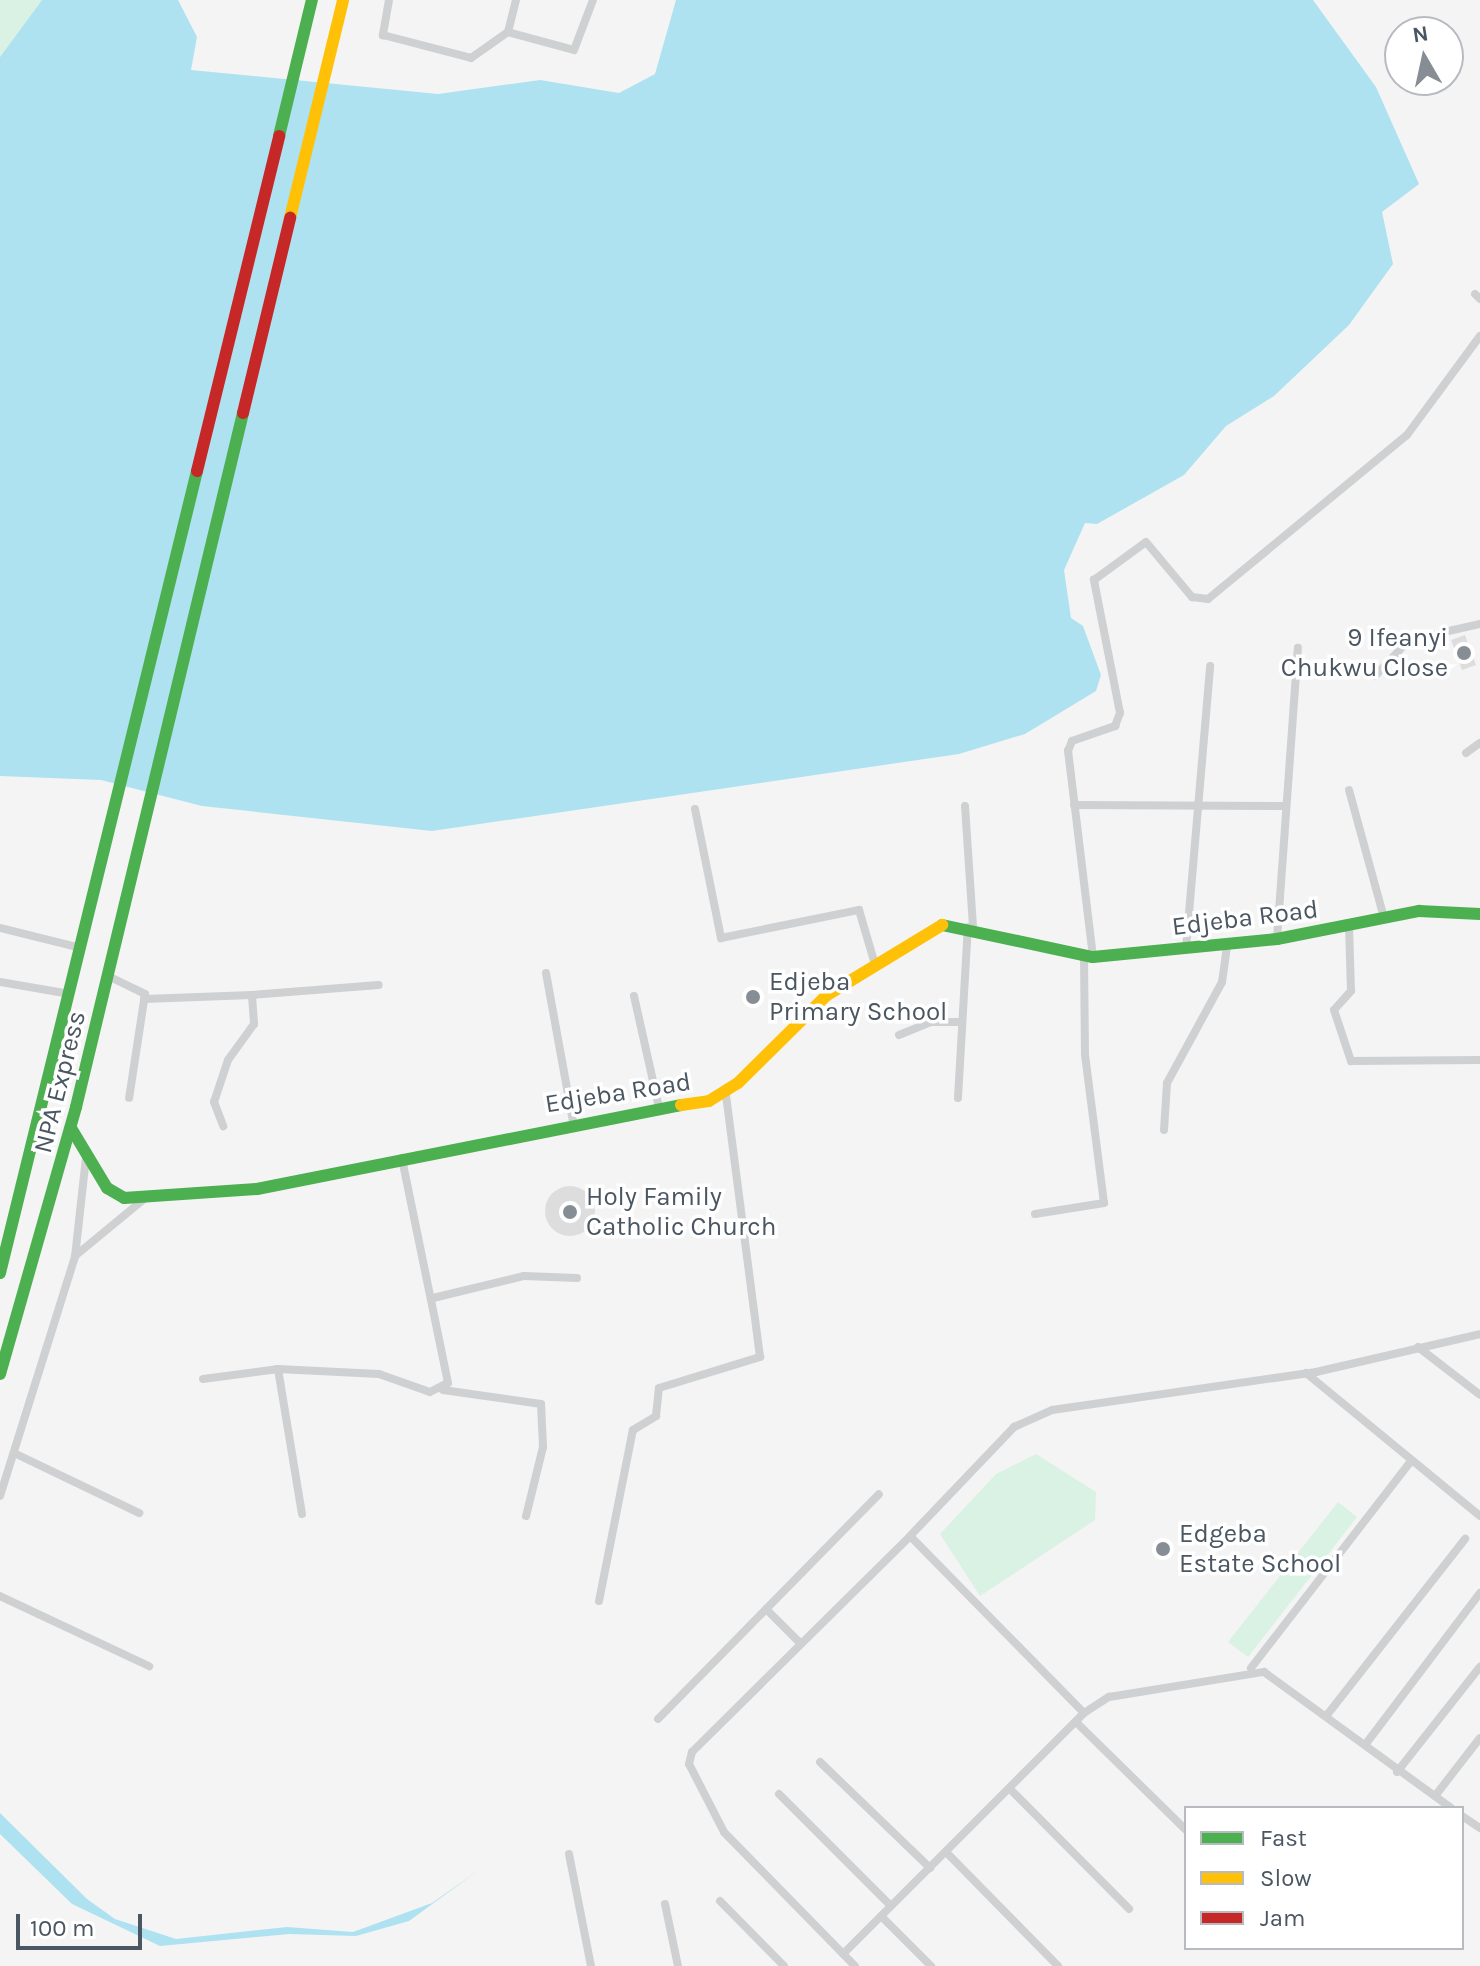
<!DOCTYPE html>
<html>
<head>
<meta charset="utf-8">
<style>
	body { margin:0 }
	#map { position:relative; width:1480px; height:1966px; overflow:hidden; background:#f4f4f4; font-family:Karla,sans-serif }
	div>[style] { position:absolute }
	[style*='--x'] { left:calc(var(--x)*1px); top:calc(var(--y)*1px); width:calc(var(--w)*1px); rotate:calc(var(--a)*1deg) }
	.green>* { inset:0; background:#d9f2e3 }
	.water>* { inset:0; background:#aee2f0 }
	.building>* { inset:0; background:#ddddde }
	.round { border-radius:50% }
	.street>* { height:8px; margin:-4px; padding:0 4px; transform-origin:4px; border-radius:4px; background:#ced0d2 }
	.fast>* { height:12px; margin:-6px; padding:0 6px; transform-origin:6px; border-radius:6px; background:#4caf50 }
	.slow>* { height:12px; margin:-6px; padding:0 6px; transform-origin:6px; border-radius:6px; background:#ffc107 }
	.jam>* { height:12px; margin:-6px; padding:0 6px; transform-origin:6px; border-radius:6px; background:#c62828 }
	.dots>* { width:22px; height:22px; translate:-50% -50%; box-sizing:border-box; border:4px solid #fff; border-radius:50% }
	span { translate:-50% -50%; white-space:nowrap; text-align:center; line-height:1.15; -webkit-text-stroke:7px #fff; paint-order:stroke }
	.poi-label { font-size:26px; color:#4a5661 }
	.right { translate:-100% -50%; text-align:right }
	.left { translate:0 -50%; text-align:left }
	.street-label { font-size:26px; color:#4a5661 }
	.legend { position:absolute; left:1184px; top:1806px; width:280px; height:144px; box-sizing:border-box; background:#fff; border:2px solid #b7bbc0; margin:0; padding:10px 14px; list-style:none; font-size:24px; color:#4a5661 }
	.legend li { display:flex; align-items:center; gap:16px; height:40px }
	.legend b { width:40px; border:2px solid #b7bbc0 }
	.north { position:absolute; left:1384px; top:16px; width:80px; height:80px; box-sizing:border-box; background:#fff; border:2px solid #b7bbc0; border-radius:50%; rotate:351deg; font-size:22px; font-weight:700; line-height:32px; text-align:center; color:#4a5661 }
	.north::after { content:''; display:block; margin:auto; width:28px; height:36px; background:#868d94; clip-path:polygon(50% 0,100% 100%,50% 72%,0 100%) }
	.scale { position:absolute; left:16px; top:1914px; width:126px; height:36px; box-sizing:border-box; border:4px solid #4a5661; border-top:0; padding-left:10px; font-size:24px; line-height:28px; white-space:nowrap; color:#4a5661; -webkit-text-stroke:6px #fff; paint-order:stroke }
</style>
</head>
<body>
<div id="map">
	<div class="green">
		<div style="clip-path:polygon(0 0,42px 0,0 57px)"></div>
		<div style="clip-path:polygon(1036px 1454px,1096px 1492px,1095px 1520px,980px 1596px,940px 1534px,996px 1474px)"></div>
		<div style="clip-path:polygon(1338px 1502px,1357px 1517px,1248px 1657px,1228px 1642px)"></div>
	</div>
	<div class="water">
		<div style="clip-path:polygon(42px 0,178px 0,197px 37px,191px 70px,438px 94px,540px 80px,619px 93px,655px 74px,676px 0,1313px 0,1376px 87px,1419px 184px,1382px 212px,1393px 264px,1349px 325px,1274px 396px,1226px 426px,1184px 475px,1097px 524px,1085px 523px,1064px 570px,1071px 618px,1083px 626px,1101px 675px,1096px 691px,1025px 734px,959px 754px,432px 831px,202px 806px,101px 780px,0 776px,0 57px)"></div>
		<div style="clip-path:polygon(0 1813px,87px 1899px,115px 1919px,176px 1939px,287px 1927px,353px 1932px,432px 1903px,479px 1870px,409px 1921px,356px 1936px,289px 1934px,160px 1946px,72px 1904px,0 1834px)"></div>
	</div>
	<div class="building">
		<div style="clip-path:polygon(1465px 635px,1476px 665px,1462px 670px,1451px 640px)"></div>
		<div class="round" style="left:545px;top:1186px;width:50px;height:50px"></div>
	</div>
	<div class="street">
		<div style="--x:389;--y:0;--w:36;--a:100"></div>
		<div style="--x:383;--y:35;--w:91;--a:14.6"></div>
		<div style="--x:471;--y:58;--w:45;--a:-35.1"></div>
		<div style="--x:508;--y:32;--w:33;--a:-76"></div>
		<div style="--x:508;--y:32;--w:68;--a:15.3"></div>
		<div style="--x:574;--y:50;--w:53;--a:-69.2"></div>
		<div style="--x:1475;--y:294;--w:7;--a:45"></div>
		<div style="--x:1375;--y:676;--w:50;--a:-46.6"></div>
		<div style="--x:1409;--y:640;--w:73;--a:-12.7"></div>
		<div style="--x:1466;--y:753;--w:17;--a:-36"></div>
		<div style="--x:1349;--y:790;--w:133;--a:74.7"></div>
		<div style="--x:1074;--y:805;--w:211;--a:0.3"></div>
		<div style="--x:965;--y:806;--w:120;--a:86.2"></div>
		<div style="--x:695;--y:809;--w:132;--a:78.6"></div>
		<div style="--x:721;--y:938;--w:141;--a:-11.5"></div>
		<div style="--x:859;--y:910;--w:53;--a:73.6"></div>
		<div style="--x:1349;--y:925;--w:66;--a:88.3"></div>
		<div style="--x:1351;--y:991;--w:25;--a:132"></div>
		<div style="--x:1334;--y:1010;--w:54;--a:71.6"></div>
		<div style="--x:1351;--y:1061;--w:129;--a:-0.4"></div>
		<div style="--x:0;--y:928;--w:83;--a:13.9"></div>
		<div style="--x:1277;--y:939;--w:292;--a:-85.9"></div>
		<div style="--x:1186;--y:948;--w:283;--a:-85.1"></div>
		<div style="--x:1093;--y:957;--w:208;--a:-96.9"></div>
		<div style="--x:1068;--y:751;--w:11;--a:-68"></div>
		<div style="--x:1072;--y:741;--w:46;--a:-19.2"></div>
		<div style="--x:1115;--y:726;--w:14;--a:-69"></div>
		<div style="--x:1120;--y:713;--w:136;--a:-101.1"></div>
		<div style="--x:1094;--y:580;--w:64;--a:-36.2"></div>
		<div style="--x:1146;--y:542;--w:72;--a:50.1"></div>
		<div style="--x:1192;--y:597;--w:16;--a:7"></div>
		<div style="--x:1208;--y:599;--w:258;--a:-39.5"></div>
		<div style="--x:1407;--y:435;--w:123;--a:-53.6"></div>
		<div style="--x:546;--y:973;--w:150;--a:79.7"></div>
		<div style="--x:108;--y:976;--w:41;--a:25.9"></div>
		<div style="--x:145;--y:994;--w:105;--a:98.7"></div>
		<div style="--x:0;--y:982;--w:71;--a:9.7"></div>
		<div style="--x:252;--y:995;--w:127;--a:-4.5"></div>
		<div style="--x:634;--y:996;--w:115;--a:77.4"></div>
		<div style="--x:144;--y:999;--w:108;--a:-2.1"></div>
		<div style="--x:252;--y:995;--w:29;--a:86"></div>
		<div style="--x:254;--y:1024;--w:44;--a:125.8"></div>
		<div style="--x:228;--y:1060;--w:44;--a:108.4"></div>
		<div style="--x:214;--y:1102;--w:26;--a:69"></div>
		<div style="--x:899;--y:1035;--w:35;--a:-22"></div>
		<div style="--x:931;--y:1022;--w:30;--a:0"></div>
		<div style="--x:958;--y:1098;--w:171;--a:-86.7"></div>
		<div style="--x:1164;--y:1130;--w:47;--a:-86.3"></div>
		<div style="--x:1167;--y:1083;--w:115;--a:-61.4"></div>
		<div style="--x:1222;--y:982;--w:37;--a:-82"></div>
		<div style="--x:1035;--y:1214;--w:70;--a:-9.1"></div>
		<div style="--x:1104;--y:1203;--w:150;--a:-97.3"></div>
		<div style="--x:1085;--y:1054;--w:97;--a:-90.6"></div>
		<div style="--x:75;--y:1256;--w:88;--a:-39.5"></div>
		<div style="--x:433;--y:1298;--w:94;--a:-13.6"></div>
		<div style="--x:524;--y:1276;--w:53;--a:2.2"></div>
		<div style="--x:1418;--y:1347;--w:78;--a:37.7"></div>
		<div style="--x:1306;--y:1373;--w:225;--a:39.4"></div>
		<div style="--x:203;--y:1379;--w:76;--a:-7.6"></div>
		<div style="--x:443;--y:1390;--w:99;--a:8.1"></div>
		<div style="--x:541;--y:1404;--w:43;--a:87.3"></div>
		<div style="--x:543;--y:1447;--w:71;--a:103.8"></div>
		<div style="--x:14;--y:1453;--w:139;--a:25.6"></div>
		<div style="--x:0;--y:1496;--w:250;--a:-72.6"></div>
		<div style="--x:75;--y:1257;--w:100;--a:-83.7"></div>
		<div style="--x:302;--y:1514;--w:147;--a:-99.4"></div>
		<div style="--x:278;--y:1369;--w:101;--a:2.8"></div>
		<div style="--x:379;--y:1374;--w:54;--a:19.4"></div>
		<div style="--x:430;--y:1392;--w:20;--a:-27"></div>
		<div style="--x:448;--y:1383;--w:230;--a:-101.6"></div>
		<div style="--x:0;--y:1596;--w:165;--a:25.2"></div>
		<div style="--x:599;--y:1601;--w:174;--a:-78.8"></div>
		<div style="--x:633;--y:1430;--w:27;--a:-31"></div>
		<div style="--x:656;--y:1416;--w:28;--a:-84"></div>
		<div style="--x:659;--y:1388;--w:106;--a:-17.1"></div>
		<div style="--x:760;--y:1357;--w:265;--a:-97.4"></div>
		<div style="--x:766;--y:1609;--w:48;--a:45"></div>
		<div style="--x:1251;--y:1668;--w:262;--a:-52.3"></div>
		<div style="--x:1084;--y:1713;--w:248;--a:-134.5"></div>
		<div style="--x:910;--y:1536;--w:151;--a:-46.3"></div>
		<div style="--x:1014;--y:1427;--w:42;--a:-24.1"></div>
		<div style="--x:1052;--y:1410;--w:267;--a:-8.2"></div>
		<div style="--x:1316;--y:1372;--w:168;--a:-13"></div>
		<div style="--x:1327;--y:1715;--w:224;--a:-51.9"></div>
		<div style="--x:658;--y:1719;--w:315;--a:-45.5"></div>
		<div style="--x:1076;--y:1722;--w:154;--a:44.5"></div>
		<div style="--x:1365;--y:1745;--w:191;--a:-52.9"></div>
		<div style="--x:820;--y:1762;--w:153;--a:43.9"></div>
		<div style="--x:1397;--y:1772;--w:134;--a:-51.7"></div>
		<div style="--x:1010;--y:1789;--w:169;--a:45.2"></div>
		<div style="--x:779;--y:1794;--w:158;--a:45"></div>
		<div style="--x:1435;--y:1796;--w:73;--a:-52.2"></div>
		<div style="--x:1462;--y:1816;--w:22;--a:34"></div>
		<div style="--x:946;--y:1852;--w:160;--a:45.5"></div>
		<div style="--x:569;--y:1854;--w:114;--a:78.9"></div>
		<div style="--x:720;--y:1901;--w:91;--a:45.4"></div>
		<div style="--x:665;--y:1904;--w:63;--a:78.2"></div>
		<div style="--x:881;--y:1916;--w:71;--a:45"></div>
		<div style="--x:843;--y:1954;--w:341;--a:-45"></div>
		<div style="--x:1084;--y:1713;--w:30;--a:-33"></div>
		<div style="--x:1109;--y:1697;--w:157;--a:-9.2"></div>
		<div style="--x:1264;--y:1672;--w:231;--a:36"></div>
		<div style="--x:855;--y:1966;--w:187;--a:-134.4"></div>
		<div style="--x:724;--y:1832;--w:76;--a:-117.2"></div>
		<div style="--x:689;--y:1764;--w:12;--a:-76"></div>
		<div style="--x:692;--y:1752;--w:307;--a:-44.7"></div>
	</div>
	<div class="fast">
		<div style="--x:279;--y:136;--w:140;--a:-76.4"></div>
		<div style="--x:942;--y:925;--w:154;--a:12"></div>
		<div style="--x:1093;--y:957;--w:185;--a:-5.6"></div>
		<div style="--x:1277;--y:939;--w:145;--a:-11.2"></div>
		<div style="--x:1419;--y:911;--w:61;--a:2.8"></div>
		<div style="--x:71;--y:1128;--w:70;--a:59"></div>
		<div style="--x:107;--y:1188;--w:20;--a:30"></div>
		<div style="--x:124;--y:1198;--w:133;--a:-3.9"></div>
		<div style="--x:257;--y:1189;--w:432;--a:-11.2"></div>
		<div style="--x:0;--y:1273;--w:826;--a:-76.2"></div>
		<div style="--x:0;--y:1374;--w:278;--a:-74.1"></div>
		<div style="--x:76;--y:1107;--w:714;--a:-76.47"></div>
	</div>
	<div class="slow">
		<div style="--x:290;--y:218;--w:224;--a:-76.3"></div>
		<div style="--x:681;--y:1105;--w:28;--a:-8"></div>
		<div style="--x:709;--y:1101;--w:34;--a:-32"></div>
		<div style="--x:738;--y:1083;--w:125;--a:-44.7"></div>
		<div style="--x:827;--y:995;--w:135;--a:-31.3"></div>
	</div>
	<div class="jam">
		<div style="--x:243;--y:413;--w:201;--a:-76.4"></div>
		<div style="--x:197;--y:471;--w:345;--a:-76.2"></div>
	</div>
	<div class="dots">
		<div style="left:1464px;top:653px;background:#868d94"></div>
		<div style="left:753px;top:997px;background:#868d94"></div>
		<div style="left:570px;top:1212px;background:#868d94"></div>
		<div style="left:1163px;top:1549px;background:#868d94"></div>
	</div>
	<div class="poi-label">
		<span class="right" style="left:1448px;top:653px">9 Ifeanyi<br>Chukwu Close</span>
		<span class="left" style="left:769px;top:997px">Edjeba<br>Primary School</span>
		<span class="left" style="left:586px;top:1212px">Holy Family<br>Catholic Church</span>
		<span class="left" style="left:1179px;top:1549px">Edgeba<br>Estate School</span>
	</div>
	<div class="street-label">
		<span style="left:1245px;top:918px;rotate:-7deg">Edjeba Road</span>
		<span style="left:60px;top:1082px;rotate:-76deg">NPA Express</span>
		<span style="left:618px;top:1093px;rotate:-9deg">Edjeba Road</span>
	</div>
	<ul class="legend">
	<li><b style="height:10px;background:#4caf50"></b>Fast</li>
	<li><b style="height:10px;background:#ffc107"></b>Slow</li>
	<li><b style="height:10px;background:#c62828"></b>Jam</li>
	</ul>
	<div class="north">N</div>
	<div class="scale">100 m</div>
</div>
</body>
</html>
